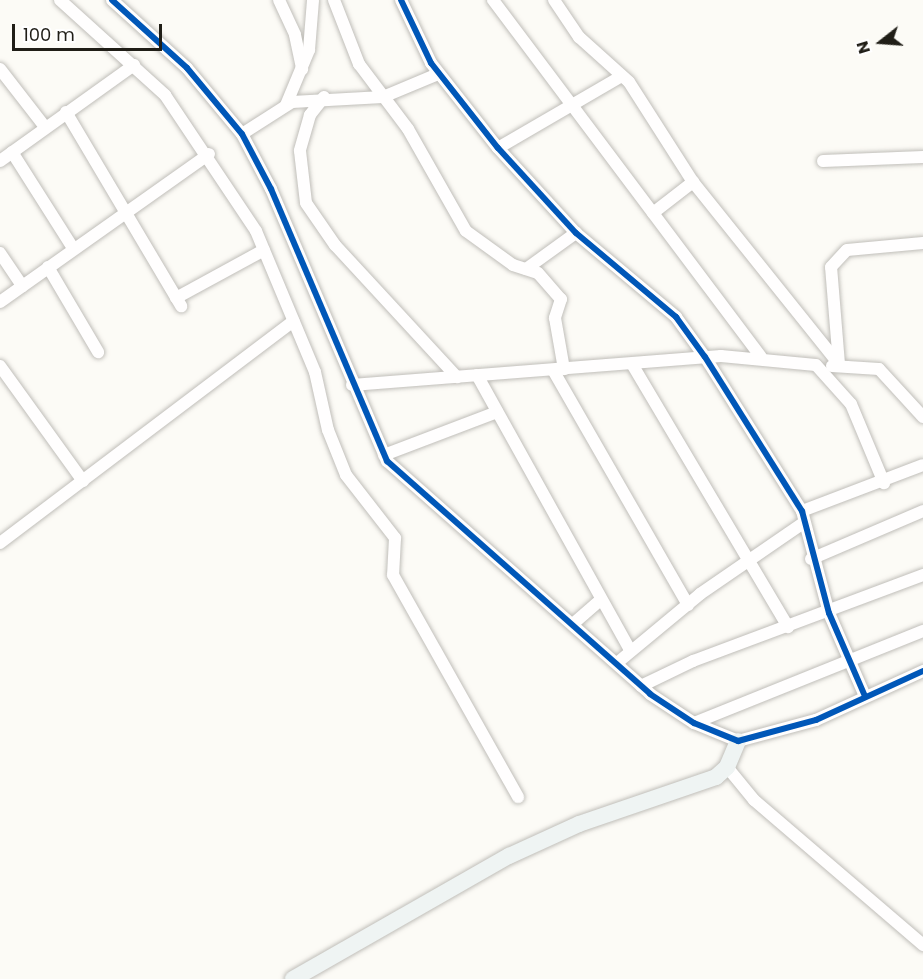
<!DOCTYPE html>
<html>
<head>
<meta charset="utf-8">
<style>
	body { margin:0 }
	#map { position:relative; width:923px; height:979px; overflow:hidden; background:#fcfbf6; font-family:Poppins,sans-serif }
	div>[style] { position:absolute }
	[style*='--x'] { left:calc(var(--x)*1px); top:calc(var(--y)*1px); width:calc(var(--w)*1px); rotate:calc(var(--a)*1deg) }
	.roads { filter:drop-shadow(0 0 2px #c0beb9) drop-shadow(0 0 2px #c0beb9) }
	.minor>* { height:12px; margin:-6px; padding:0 6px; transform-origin:6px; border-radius:6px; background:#fffefe }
	.secondary>* { height:16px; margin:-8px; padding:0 8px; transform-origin:8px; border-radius:8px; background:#eff4f3 }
	.cycleway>* { height:6px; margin:-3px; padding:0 3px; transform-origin:3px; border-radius:3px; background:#0057b8 }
	span { translate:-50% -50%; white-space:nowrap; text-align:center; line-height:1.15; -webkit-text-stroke:4.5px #fff; paint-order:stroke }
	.north { position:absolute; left:851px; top:12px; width:60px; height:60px; -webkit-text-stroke:4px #fff; paint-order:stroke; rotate:253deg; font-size:16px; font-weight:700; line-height:24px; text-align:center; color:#201e17 }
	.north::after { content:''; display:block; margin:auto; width:21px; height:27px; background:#201e17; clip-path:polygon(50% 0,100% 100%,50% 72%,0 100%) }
	.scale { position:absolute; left:12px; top:24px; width:150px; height:27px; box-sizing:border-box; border:3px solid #201e17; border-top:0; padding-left:8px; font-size:18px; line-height:21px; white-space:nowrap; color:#201e17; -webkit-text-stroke:4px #fff; paint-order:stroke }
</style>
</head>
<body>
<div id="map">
	<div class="roads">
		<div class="minor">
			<div style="--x:60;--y:0;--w:142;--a:42.1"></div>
			<div style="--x:165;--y:95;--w:164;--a:56.2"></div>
			<div style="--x:256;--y:231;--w:153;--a:67.3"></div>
			<div style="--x:315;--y:372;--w:59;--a:77.4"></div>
			<div style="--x:328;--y:430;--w:48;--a:68.2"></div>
			<div style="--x:346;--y:475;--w:80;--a:52.1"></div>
			<div style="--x:395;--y:538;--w:37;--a:93"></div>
			<div style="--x:393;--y:575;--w:255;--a:60.6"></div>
			<div style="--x:112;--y:0;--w:101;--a:42.2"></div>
			<div style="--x:187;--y:68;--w:86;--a:50.2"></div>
			<div style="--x:242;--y:134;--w:62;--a:62.2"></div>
			<div style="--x:271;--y:189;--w:296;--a:66.9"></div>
			<div style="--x:387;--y:461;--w:351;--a:41.5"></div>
			<div style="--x:650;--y:694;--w:53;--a:33.4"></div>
			<div style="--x:694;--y:723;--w:48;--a:22.2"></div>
			<div style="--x:738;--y:741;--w:81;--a:-15.1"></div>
			<div style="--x:816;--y:720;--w:118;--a:-24.6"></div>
			<div style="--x:279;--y:0;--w:38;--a:65"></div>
			<div style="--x:295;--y:35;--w:35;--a:78"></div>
			<div style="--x:334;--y:0;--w:69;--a:68.7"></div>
			<div style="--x:359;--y:64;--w:81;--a:53"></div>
			<div style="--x:408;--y:129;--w:117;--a:60.4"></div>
			<div style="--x:466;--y:231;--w:58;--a:35.9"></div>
			<div style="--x:513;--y:265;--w:26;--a:18"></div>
			<div style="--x:538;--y:273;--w:35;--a:49"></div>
			<div style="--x:561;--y:299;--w:20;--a:108"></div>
			<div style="--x:555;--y:318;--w:52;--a:80"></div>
			<div style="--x:401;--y:0;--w:70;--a:64.5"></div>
			<div style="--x:431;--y:63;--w:108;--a:51.8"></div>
			<div style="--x:498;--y:148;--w:115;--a:47.5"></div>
			<div style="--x:576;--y:233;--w:131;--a:40"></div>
			<div style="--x:676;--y:317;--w:49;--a:54.1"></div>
			<div style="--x:705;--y:357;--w:182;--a:57.8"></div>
			<div style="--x:802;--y:511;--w:106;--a:75.2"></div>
			<div style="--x:829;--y:613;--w:90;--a:66.6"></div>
			<div style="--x:493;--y:0;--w:446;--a:53.1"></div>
			<div style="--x:554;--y:0;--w:45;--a:56"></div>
			<div style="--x:579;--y:37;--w:67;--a:42"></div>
			<div style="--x:629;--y:82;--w:119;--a:57.4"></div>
			<div style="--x:693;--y:182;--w:233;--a:51.3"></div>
			<div style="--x:0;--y:69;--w:73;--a:52.2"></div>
			<div style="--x:324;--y:97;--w:23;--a:128"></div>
			<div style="--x:310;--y:115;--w:37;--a:106"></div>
			<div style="--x:300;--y:151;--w:52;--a:83.4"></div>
			<div style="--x:306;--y:203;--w:51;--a:55.4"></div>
			<div style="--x:335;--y:245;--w:180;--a:47.3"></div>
			<div style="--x:286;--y:105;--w:60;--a:-67.3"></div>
			<div style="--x:309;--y:50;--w:50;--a:-85.4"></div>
			<div style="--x:66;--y:112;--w:226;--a:59.3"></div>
			<div style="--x:242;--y:134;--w:59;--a:-32.6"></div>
			<div style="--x:292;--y:102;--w:91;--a:-3.1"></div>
			<div style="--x:383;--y:97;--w:60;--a:-22.7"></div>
			<div style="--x:498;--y:148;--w:141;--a:-30.2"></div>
			<div style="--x:12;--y:152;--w:114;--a:57.6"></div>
			<div style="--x:0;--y:161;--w:165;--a:-35.6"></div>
			<div style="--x:823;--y:161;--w:100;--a:-2.3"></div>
			<div style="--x:653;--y:213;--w:51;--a:-37.8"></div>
			<div style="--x:0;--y:253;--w:40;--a:56"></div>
			<div style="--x:48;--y:267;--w:99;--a:59.5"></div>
			<div style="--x:526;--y:269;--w:62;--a:-35.8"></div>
			<div style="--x:176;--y:298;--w:100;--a:-28.6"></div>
			<div style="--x:0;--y:302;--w:256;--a:-35.3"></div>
			<div style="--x:632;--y:364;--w:306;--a:59.3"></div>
			<div style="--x:839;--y:364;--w:97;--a:-94.7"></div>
			<div style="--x:831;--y:267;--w:23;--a:-47"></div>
			<div style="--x:847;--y:250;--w:76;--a:-5.3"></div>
			<div style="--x:0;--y:366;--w:142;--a:54.2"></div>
			<div style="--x:832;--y:366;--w:47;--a:3.7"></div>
			<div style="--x:879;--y:369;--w:65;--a:47.5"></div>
			<div style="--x:553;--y:370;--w:271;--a:60.1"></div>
			<div style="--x:477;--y:375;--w:312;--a:60.9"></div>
			<div style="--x:352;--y:385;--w:370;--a:-4.5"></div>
			<div style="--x:721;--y:356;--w:95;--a:5.4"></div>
			<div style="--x:816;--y:365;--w:52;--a:48.1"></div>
			<div style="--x:851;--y:404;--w:86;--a:67.3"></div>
			<div style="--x:384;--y:455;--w:121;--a:-20.8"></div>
			<div style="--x:802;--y:511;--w:129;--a:-20.8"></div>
			<div style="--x:0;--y:543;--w:368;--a:-37.1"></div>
			<div style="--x:811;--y:559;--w:122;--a:-23.2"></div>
			<div style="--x:574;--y:623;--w:35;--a:-41"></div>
			<div style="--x:617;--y:663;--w:108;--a:-39.7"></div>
			<div style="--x:700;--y:594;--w:124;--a:-34.5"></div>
			<div style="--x:641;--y:686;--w:58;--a:-25.7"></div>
			<div style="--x:693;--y:661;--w:246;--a:-20.5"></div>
			<div style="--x:694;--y:723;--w:247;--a:-21.9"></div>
			<div style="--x:727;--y:767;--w:43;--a:50.7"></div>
			<div style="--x:754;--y:800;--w:223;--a:40.6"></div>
		</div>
		<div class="secondary">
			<div style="--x:293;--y:979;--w:249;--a:-29.7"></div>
			<div style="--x:509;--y:856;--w:77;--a:-24.6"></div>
			<div style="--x:579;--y:824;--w:145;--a:-18.9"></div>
			<div style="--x:716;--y:777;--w:15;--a:-42"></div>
			<div style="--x:727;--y:767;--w:28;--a:-67"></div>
		</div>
	</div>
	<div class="cycleway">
		<div style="--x:112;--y:0;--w:101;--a:42.2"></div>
		<div style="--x:187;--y:68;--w:86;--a:50.2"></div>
		<div style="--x:242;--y:134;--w:62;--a:62.2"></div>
		<div style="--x:271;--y:189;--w:296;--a:66.9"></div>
		<div style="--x:387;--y:461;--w:351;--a:41.5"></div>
		<div style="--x:650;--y:694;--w:53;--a:33.4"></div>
		<div style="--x:694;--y:723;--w:48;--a:22.2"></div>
		<div style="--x:738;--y:741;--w:81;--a:-15.1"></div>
		<div style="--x:816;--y:720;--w:118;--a:-24.6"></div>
		<div style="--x:401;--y:0;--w:70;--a:64.5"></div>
		<div style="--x:431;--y:63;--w:108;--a:51.8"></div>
		<div style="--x:498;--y:148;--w:115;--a:47.5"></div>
		<div style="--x:576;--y:233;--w:131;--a:40"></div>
		<div style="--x:676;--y:317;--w:49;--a:54.1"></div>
		<div style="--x:705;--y:357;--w:182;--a:57.8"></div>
		<div style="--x:802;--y:511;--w:106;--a:75.2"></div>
		<div style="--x:829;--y:613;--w:90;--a:66.6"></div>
	</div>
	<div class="north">N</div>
	<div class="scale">100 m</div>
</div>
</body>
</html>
